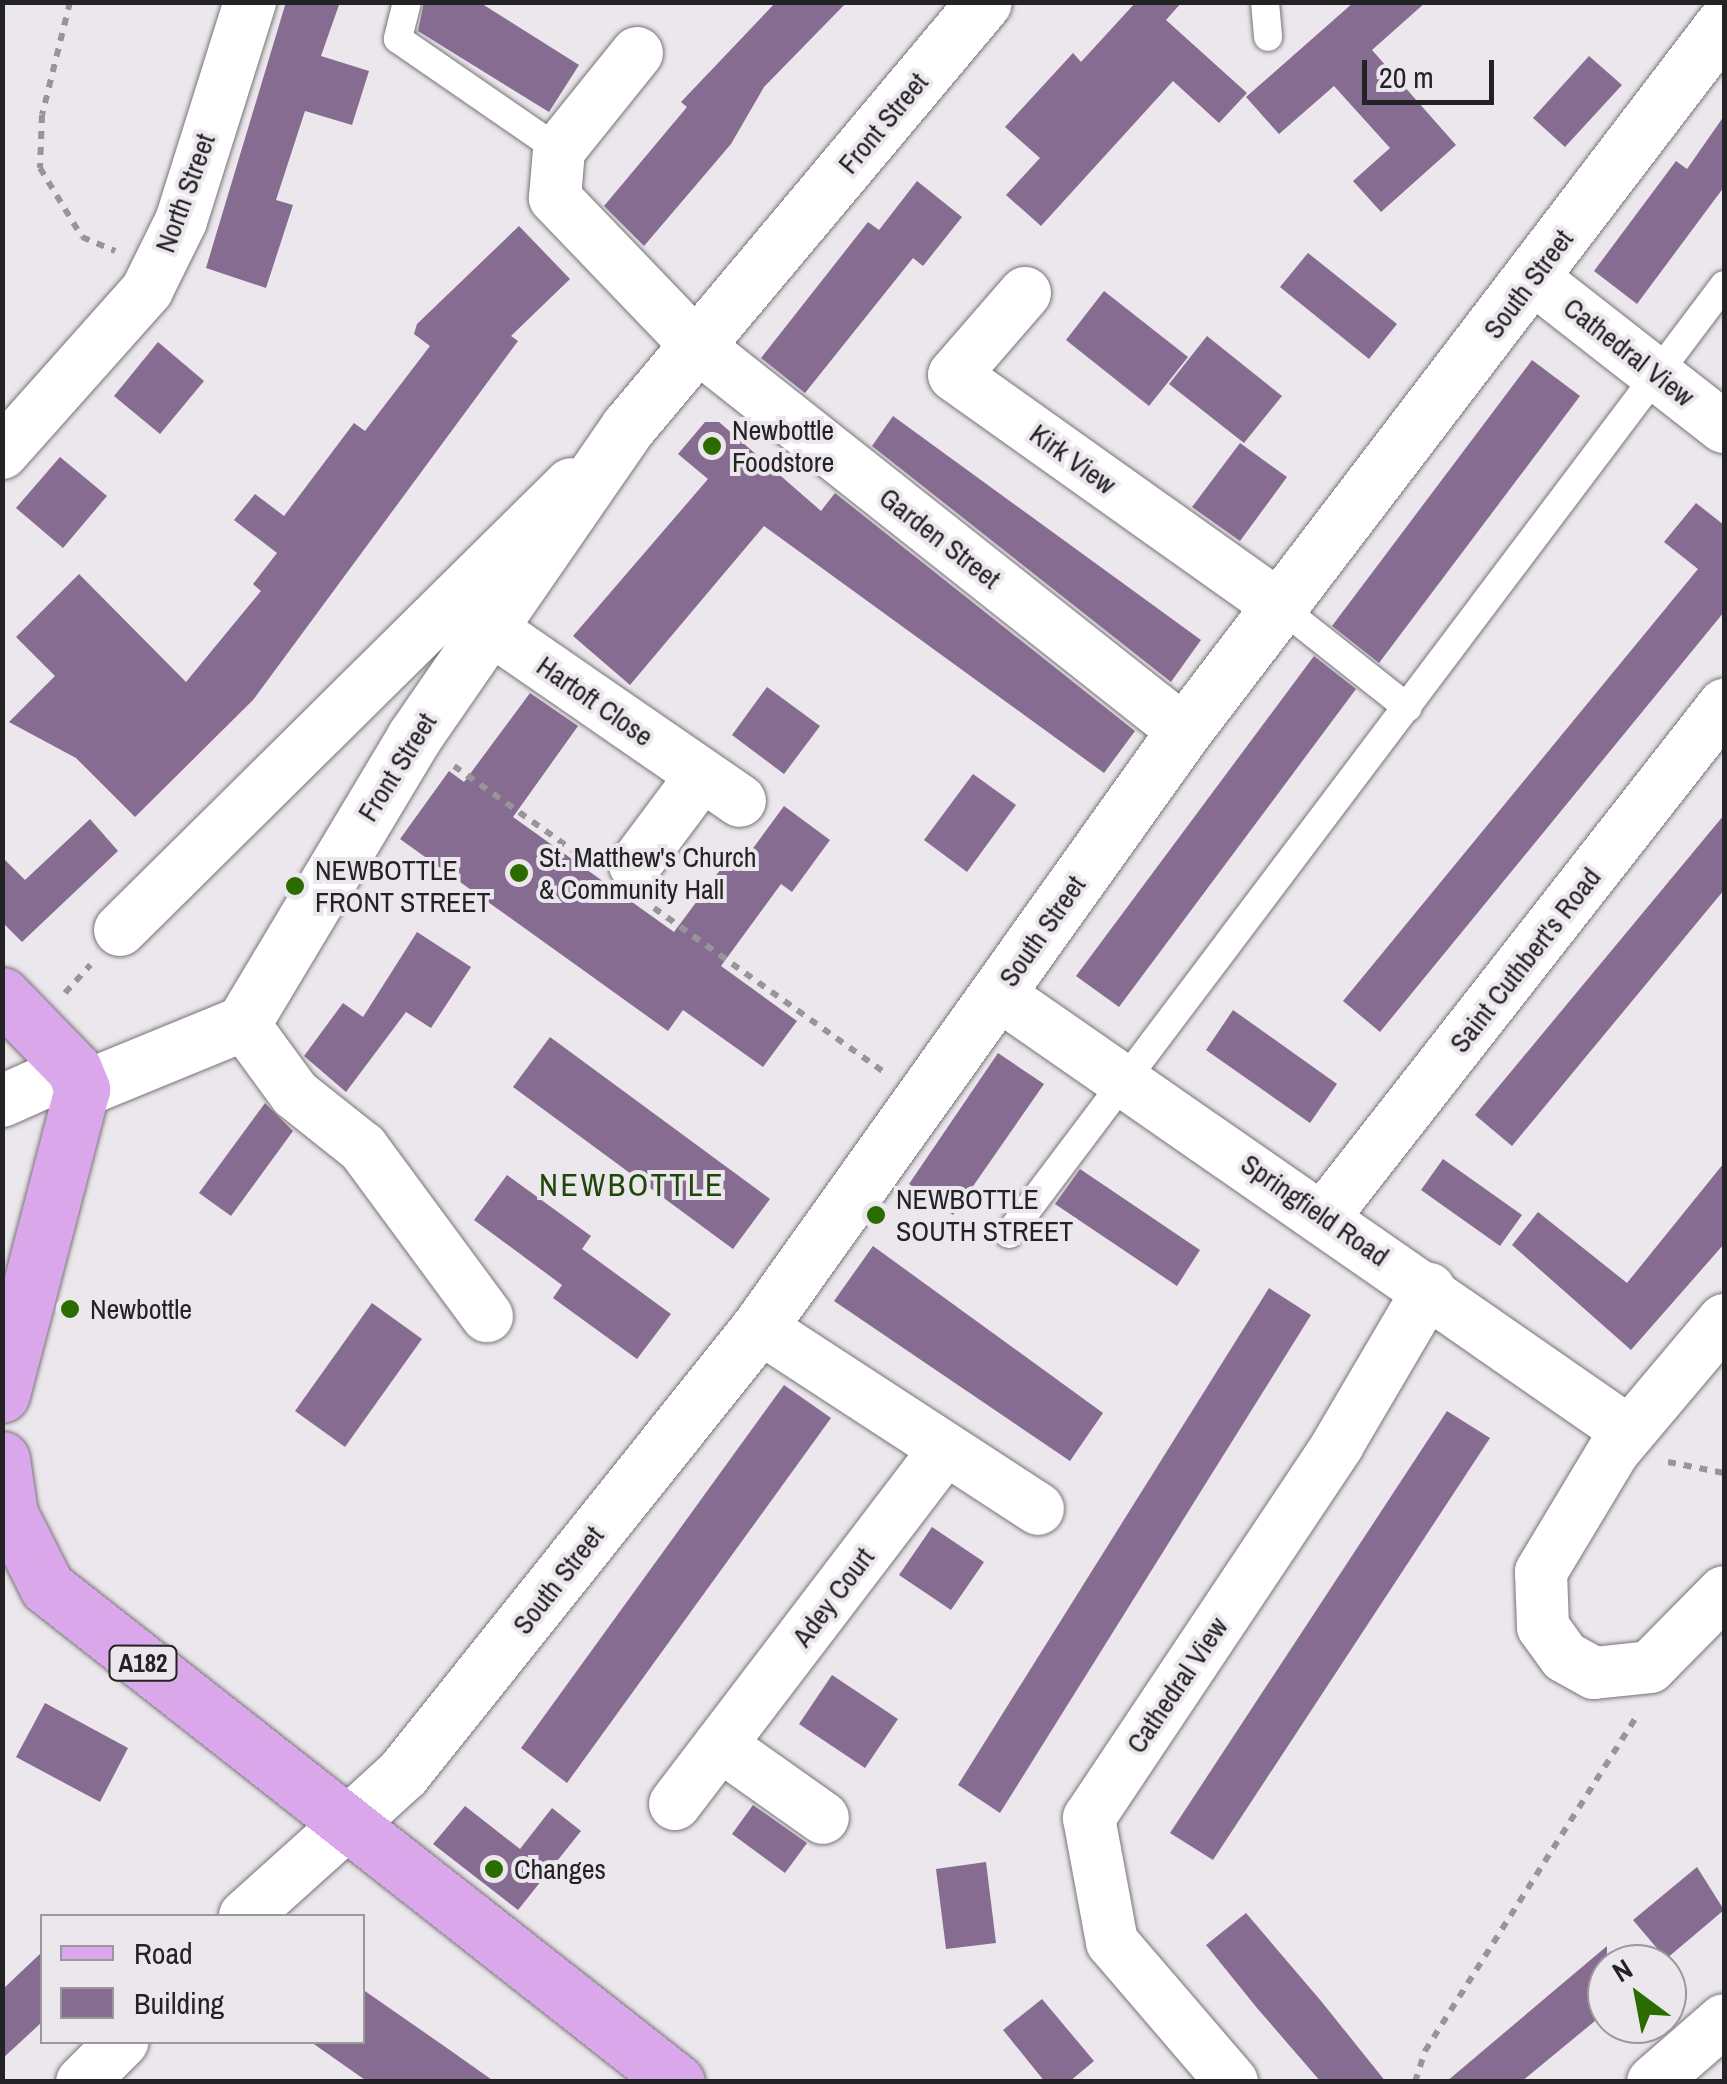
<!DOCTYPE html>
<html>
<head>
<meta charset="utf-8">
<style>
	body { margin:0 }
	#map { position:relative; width:1727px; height:2084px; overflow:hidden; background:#ebe7ec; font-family:"Archivo Narrow",sans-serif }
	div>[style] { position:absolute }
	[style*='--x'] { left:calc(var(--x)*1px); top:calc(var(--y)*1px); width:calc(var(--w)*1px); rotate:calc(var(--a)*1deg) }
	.building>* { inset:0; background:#876c91 }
	.path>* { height:6px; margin-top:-3px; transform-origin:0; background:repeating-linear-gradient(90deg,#989599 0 8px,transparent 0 16px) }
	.roads { filter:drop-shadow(0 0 2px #777478) drop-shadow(0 0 2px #777478) }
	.service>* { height:28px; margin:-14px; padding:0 14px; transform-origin:14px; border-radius:14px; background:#fff }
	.minor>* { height:52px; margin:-26px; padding:0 26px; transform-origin:26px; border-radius:26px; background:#fff }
	.tertiary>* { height:55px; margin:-27.5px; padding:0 27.5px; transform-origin:27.5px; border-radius:27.5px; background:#fff }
	.primary>* { height:55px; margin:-27.5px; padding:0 27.5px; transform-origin:27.5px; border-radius:27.5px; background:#daa7ea }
	.dots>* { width:28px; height:28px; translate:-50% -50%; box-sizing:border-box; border:5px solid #ebe7ec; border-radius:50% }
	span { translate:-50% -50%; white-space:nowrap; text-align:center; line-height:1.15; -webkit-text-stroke:8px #ebe7ec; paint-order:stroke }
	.shield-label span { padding:2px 8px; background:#ebe7ec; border:2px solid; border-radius:8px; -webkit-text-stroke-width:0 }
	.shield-label { font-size:25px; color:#232224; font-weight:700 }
	.street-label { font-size:28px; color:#232224 }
	.poi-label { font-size:28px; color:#232224 }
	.left { translate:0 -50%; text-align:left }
	.quarter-label { font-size:32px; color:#1e4709; letter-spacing:2.5px }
	.frame { position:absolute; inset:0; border:5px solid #232224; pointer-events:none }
	.legend { position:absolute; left:40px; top:1914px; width:325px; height:130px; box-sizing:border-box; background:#ebe7ec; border:2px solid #9b989c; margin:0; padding:12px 18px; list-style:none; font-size:30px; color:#232224 }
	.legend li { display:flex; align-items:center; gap:20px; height:50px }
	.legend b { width:50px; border:2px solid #9b989c }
	.north { position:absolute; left:1587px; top:1944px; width:100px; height:100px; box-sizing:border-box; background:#ebe7ec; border:2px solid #9b989c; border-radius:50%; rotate:328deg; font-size:28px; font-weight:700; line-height:40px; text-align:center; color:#232224 }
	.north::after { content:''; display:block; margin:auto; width:35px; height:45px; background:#2b6c01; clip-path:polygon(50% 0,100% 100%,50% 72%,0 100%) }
	.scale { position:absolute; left:1362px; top:60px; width:132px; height:45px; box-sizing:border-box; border:5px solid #232224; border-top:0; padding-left:12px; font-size:30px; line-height:35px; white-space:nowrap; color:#232224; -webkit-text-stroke:8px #ebe7ec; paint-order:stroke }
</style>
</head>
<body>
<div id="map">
	<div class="building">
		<div style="clip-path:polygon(286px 2px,340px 2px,321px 56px,369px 71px,352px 125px,305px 111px,276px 200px,293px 205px,266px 288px,206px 268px)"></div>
		<div style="clip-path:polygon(424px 2px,479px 2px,579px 65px,549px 112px,418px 31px)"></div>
		<div style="clip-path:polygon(776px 2px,847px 2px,764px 87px,731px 144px,644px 246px,604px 206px,687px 107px,681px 102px)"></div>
		<div style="clip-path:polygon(1136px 2px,1182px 2px,1166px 20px,1247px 93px,1219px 123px,1173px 81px,1041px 226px,1006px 195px,1040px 158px,1005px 127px,1073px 53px,1081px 62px)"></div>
		<div style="clip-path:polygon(1354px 2px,1426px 2px,1372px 50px,1456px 145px,1381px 212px,1353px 181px,1390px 148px,1334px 86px,1279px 134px,1246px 97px)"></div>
		<div style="clip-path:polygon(1589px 56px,1622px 85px,1565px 147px,1533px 118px)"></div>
		<div style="clip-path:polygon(1724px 116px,1724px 187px,1637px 304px,1594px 271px,1676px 161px,1687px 169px)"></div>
		<div style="clip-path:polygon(917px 181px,962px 217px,923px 266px,913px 258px,805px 393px,761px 358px,868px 222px,879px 230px)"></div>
		<div style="clip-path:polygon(519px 226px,570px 279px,511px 336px,518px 341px,253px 700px,135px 817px,76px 758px,9px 722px,55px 676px,16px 637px,79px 574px,186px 682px,261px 591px,253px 584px,277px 553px,234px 520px,255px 494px,284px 516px,354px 423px,365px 431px,430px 346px,414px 334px,417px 324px)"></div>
		<div style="clip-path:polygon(1308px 253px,1397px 324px,1369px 359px,1280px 287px)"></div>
		<div style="clip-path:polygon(1104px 291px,1188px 357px,1149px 406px,1066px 340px)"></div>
		<div style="clip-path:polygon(1207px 336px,1282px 396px,1244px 443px,1169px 384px)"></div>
		<div style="clip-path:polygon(158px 342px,204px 381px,160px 434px,114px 396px)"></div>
		<div style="clip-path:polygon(1532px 360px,1580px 396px,1379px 663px,1332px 626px)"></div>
		<div style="clip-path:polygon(893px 416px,1201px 640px,1171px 682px,872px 446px)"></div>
		<div style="clip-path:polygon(705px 422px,719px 422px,821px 511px,835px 493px,1135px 731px,1104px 773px,764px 526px,630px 685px,573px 636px,708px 479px,678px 454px)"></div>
		<div style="clip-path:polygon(1240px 443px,1287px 477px,1240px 541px,1192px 507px)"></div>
		<div style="clip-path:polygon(60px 457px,107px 496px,63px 548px,16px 508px)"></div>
		<div style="clip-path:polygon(1696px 503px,1724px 525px,1724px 612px,1380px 1032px,1343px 1001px,1698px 569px,1664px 542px)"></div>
		<div style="clip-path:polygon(1314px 656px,1356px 689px,1119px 1007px,1076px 976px)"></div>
		<div style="clip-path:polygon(767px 687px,820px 726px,784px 774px,732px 735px)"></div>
		<div style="clip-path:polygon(530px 693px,578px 726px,513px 817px,674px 932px,735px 850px,746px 858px,784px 806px,830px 840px,792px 892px,781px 884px,721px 966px,797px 1021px,763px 1067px,683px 1010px,668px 1031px,400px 839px,449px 771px,464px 782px)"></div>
		<div style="clip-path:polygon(973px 774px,1016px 805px,967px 872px,924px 840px)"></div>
		<div style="clip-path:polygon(1724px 815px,1724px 890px,1512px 1146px,1475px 1115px)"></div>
		<div style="clip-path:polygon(90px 819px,118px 851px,22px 942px,2px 922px,2px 857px,25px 880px)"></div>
		<div style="clip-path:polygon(417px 932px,471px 967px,431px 1028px,406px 1012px,346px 1092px,304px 1056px,343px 1003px,363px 1017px)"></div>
		<div style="clip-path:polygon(1233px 1010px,1337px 1084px,1310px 1123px,1206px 1050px)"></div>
		<div style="clip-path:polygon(550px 1037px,770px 1199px,733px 1249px,513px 1087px)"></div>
		<div style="clip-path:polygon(998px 1053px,1044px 1084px,953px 1215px,909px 1184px)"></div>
		<div style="clip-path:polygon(265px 1103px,293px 1131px,231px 1216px,199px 1193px)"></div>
		<div style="clip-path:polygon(1443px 1159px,1522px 1215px,1500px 1246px,1421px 1190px)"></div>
		<div style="clip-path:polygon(1724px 1163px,1724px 1244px,1631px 1350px,1512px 1245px,1538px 1212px,1627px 1283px)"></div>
		<div style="clip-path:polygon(1080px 1169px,1200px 1250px,1177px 1286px,1055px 1204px)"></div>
		<div style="clip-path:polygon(507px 1175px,591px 1236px,582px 1249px,671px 1314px,637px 1359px,553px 1298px,562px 1285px,474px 1220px)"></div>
		<div style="clip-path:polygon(873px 1246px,1103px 1413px,1070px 1461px,834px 1301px)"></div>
		<div style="clip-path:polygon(1269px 1288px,1311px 1315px,1000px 1813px,958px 1785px)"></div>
		<div style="clip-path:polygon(372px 1303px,422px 1339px,345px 1447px,295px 1411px)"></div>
		<div style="clip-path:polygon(784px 1385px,831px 1418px,567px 1783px,521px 1748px)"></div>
		<div style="clip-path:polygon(1447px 1411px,1490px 1438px,1213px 1860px,1170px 1833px)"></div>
		<div style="clip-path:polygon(932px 1527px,984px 1562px,951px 1610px,899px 1575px)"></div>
		<div style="clip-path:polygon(832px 1675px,898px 1719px,865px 1768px,799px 1724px)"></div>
		<div style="clip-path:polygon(45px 1703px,128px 1748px,100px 1802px,16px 1757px)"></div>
		<div style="clip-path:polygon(753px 1805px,807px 1843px,785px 1873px,732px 1834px)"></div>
		<div style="clip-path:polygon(465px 1806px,520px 1849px,552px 1808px,581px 1831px,518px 1910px,433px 1844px)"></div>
		<div style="clip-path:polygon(986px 1862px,996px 1943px,946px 1949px,936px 1869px)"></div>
		<div style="clip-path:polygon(1697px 1867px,1724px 1910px,1666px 1959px,1633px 1920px)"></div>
		<div style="clip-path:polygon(1246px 1913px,1321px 2001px,1386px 2082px,1321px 2082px,1257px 2008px,1206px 1945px)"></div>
		<div style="clip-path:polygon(1607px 1946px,1607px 2011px,1521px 2082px,1446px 2082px)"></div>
		<div style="clip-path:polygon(42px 1952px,42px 2022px,2px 2059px,2px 1990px)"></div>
		<div style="clip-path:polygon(362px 1989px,444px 2046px,495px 2082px,368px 2082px,311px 2042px,362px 2042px)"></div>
		<div style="clip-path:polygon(1042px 1999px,1094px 2061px,1069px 2082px,1045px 2082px,1003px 2030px)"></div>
	</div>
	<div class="path">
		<div style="--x:70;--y:2;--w:116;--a:103.9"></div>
		<div style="--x:42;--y:115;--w:53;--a:92.2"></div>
		<div style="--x:40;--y:168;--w:81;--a:58.7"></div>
		<div style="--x:82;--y:237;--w:36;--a:23"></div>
		<div style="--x:454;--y:766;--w:168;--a:35.3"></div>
		<div style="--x:654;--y:908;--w:282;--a:35.5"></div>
		<div style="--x:65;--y:993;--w:38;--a:-48"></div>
		<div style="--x:1668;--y:1462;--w:57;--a:11.1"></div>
		<div style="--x:1415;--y:2082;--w:33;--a:-72"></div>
		<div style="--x:1425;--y:2051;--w:396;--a:-57.7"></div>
	</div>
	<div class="roads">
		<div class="service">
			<div style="--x:407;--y:2;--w:38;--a:104"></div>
			<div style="--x:398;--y:39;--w:196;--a:34.6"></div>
			<div style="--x:1265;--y:2;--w:35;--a:85"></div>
			<div style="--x:1279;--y:606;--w:164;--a:38.3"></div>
			<div style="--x:1009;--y:1234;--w:1188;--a:-53"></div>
		</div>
		<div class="minor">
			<div style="--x:637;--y:53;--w:124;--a:128.8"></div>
			<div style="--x:559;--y:150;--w:48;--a:94.8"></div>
			<div style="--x:555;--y:198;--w:204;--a:46.2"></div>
			<div style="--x:696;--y:345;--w:622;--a:38.34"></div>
			<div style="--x:1533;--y:278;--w:242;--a:38"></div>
			<div style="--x:1025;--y:293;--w:108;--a:130.9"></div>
			<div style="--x:954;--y:375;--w:399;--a:35.4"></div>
			<div style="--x:2;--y:453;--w:218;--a:-48.3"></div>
			<div style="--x:147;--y:290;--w:77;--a:-63.8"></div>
			<div style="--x:181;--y:221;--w:230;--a:-72.5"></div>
			<div style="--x:488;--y:627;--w:306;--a:34.6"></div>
			<div style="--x:635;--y:865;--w:112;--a:-53.3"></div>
			<div style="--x:120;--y:930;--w:634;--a:-44.68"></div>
			<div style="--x:998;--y:994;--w:768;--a:34.77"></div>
			<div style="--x:243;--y:1023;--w:88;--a:53.8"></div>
			<div style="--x:295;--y:1094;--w:87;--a:38.5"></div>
			<div style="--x:363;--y:1148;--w:209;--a:53.6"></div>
			<div style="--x:2;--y:1101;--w:79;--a:-24"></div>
			<div style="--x:1325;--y:1215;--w:648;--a:-51.96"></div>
			<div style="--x:1724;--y:1320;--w:172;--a:130.1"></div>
			<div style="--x:1613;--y:1452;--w:140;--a:121"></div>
			<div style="--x:1541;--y:1572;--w:55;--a:87.9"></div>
			<div style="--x:1543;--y:1627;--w:37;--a:54"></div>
			<div style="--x:1565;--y:1657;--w:33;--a:29"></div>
			<div style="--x:1594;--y:1673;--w:56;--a:-6.1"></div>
			<div style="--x:1650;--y:1667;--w:105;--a:-45.4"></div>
			<div style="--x:759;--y:1327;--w:333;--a:33.1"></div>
			<div style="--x:720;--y:1745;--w:126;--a:35.3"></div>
			<div style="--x:675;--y:1804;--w:446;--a:-52.7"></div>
			<div style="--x:245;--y:1916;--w:133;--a:-42"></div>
			<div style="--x:82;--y:2082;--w:57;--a:-45"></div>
			<div style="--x:1232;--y:2082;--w:184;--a:-130.6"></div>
			<div style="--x:1112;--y:1942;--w:126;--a:-100.5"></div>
			<div style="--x:1089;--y:1818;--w:449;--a:-56.3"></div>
			<div style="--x:1338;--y:1444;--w:180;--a:-59.6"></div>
			<div style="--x:1653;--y:2082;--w:94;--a:-41.1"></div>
		</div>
		<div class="tertiary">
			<div style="--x:82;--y:1089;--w:174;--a:-22.3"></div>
			<div style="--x:243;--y:1023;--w:333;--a:-59.1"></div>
			<div style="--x:414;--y:737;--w:377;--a:-55.4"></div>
			<div style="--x:628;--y:427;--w:554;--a:-50.05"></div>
			<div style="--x:344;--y:1827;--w:80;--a:-42.5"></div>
			<div style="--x:403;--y:1773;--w:571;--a:-51.4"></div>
			<div style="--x:759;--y:1327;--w:732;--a:-54.51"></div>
			<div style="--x:1184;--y:731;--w:890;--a:-52.67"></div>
		</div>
		<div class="primary">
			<div style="--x:2;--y:995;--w:103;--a:45.8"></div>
			<div style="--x:74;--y:1069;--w:22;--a:68"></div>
			<div style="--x:82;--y:1089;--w:316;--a:104.7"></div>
			<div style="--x:2;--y:1459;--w:56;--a:81.7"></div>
			<div style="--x:10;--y:1514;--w:82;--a:63.1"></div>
			<div style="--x:47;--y:1587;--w:801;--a:38.16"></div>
		</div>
	</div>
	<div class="dots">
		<div style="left:712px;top:446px;background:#2b6c01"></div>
		<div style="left:519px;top:873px;background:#2b6c01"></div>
		<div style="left:295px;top:886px;background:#2b6c01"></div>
		<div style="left:876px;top:1215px;background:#2b6c01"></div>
		<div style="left:70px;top:1309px;background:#2b6c01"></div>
		<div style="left:494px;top:1869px;background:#2b6c01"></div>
	</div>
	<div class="shield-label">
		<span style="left:143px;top:1663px">A182</span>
	</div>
	<div class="street-label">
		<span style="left:883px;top:123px;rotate:-50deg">Front Street</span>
		<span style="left:185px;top:193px;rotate:-70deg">North Street</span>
		<span style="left:1528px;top:284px;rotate:-53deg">South Street</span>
		<span style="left:1629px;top:352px;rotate:38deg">Cathedral View</span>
		<span style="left:1073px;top:459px;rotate:36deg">Kirk View</span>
		<span style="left:940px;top:538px;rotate:38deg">Garden Street</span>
		<span style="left:595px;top:701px;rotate:35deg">Hartoft Close</span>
		<span style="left:397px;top:767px;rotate:-58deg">Front Street</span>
		<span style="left:1042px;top:931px;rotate:-55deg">South Street</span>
		<span style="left:1525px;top:960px;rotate:-52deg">Saint Cuthbert's Road</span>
		<span style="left:1315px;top:1210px;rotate:35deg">Springfield Road</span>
		<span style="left:558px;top:1580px;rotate:-52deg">South Street</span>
		<span style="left:833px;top:1597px;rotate:-53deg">Adey Court</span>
		<span style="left:1177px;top:1685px;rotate:-56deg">Cathedral View</span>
	</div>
	<div class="poi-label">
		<span class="left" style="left:732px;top:446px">Newbottle<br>Foodstore</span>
		<span class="left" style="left:539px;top:873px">St. Matthew's Church<br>&amp; Community Hall</span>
		<span class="left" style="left:315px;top:886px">NEWBOTTLE<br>FRONT STREET</span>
		<span class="left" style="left:896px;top:1215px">NEWBOTTLE<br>SOUTH STREET</span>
		<span class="left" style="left:90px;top:1309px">Newbottle</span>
		<span class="left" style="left:514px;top:1869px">Changes</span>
	</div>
	<div class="quarter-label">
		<span style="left:632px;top:1185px">NEWBOTTLE</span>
	</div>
	<div class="frame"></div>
	<ul class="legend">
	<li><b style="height:12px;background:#daa7ea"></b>Road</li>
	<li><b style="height:28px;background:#876c91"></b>Building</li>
	</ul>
	<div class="north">N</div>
	<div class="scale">20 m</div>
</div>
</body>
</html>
